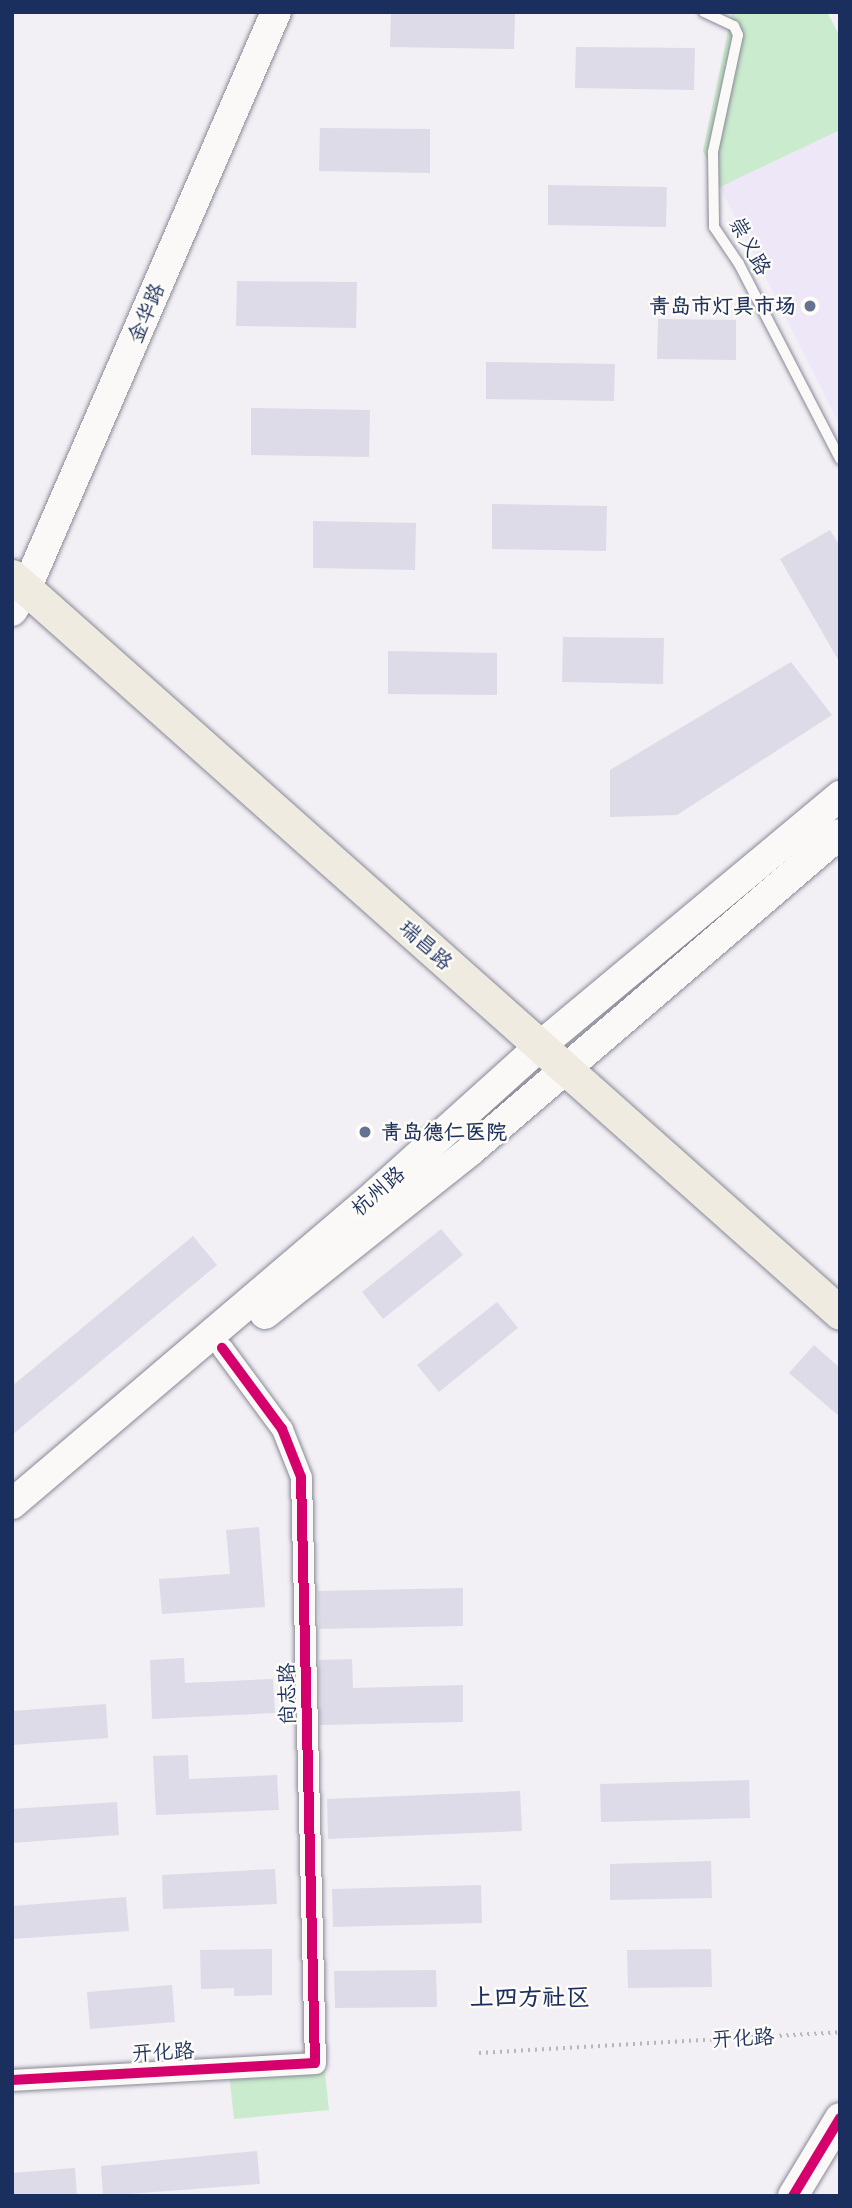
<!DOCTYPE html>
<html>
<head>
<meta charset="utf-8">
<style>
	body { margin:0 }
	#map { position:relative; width:852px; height:2208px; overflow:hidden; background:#f2eff5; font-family:Sriracha,"LXGW WenKai TC",sans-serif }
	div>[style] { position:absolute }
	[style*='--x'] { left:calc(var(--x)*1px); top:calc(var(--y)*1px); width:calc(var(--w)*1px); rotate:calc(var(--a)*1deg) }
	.built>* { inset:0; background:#ede7f7 }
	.green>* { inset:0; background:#caebcd }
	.building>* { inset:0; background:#dedbe9 }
	.path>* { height:3.5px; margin-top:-1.75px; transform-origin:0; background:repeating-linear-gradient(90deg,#b5b7bd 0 2px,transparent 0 7px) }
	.roads { filter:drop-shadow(0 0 2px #888a96) drop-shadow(0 0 2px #888a96) }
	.lane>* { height:10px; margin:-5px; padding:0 5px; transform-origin:5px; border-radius:5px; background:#faf9f8 }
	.street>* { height:21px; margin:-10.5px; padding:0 10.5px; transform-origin:10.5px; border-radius:10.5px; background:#faf9f8 }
	.secondary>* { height:30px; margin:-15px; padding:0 15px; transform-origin:15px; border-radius:15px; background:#faf9f8 }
	.primary>* { height:33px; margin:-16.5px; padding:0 16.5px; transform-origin:16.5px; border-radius:16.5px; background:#efebe1 }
	.cycleway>* { height:10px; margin:-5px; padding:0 5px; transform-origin:5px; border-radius:5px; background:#d6006c }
	.dots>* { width:19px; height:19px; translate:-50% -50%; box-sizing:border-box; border:4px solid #fdfcf7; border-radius:50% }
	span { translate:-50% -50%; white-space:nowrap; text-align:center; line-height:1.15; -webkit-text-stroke:5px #fdfcf7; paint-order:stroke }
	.street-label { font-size:21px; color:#1b2f5e }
	.poi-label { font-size:21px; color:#1b2f5e; font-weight:700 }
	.right { translate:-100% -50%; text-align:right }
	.left { translate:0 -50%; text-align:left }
	.quarter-label { font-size:24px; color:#1b2f5e; font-weight:700 }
	.frame { position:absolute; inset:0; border:14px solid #1b2f5e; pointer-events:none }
</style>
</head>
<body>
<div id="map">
	<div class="built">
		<div style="clip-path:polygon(840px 130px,840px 425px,720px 187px)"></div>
	</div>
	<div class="green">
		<div style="clip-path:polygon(732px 12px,827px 12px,840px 37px,840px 130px,720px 187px,703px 151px)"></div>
		<div style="clip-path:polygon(324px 2064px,329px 2110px,234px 2119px,229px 2073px)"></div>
	</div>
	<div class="building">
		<div style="clip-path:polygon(391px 13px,515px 14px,514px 49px,390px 47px)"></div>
		<div style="clip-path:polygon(576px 47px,695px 48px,694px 90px,575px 88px)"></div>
		<div style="clip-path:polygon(320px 128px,430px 129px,430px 173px,319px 171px)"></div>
		<div style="clip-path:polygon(548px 185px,667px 187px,666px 227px,548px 225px)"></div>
		<div style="clip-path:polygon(237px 281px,357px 282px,356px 328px,236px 326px)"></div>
		<div style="clip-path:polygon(658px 319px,736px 320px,736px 360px,657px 359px)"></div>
		<div style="clip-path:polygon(486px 362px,615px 364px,614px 401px,486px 399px)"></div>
		<div style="clip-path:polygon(251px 408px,370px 410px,369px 457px,251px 455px)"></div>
		<div style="clip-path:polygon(492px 504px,607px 506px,606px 551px,492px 549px)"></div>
		<div style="clip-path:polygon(313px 521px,416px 523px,415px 570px,313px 568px)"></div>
		<div style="clip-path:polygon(830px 530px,840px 546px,840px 663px,780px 559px)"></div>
		<div style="clip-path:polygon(563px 637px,664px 638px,663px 684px,562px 682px)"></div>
		<div style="clip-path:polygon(388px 651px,497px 653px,497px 695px,388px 694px)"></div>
		<div style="clip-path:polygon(791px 662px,832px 715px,677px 815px,610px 817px,610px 770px)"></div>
		<div style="clip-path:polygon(441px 1229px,463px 1255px,383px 1319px,362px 1292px)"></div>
		<div style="clip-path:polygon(193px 1236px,217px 1265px,12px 1435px,12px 1386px)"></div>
		<div style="clip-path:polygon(497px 1302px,518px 1328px,439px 1392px,417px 1365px)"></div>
		<div style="clip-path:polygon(814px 1345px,840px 1368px,840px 1417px,789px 1373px)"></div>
		<div style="clip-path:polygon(259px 1527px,265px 1607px,162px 1614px,159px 1579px,230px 1574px,226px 1530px)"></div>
		<div style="clip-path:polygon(463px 1588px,463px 1626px,319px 1629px,318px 1591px)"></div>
		<div style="clip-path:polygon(184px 1658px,185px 1683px,273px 1679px,275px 1713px,152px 1719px,150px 1660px)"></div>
		<div style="clip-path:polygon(352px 1659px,353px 1688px,463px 1685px,463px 1722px,320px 1725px,319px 1660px)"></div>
		<div style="clip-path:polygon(106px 1704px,108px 1738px,12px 1745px,12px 1711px)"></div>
		<div style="clip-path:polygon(188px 1755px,189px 1779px,277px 1775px,279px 1810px,156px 1815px,153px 1756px)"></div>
		<div style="clip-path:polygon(749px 1780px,750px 1818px,601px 1822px,600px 1784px)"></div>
		<div style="clip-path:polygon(520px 1791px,522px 1831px,328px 1839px,327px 1799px)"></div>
		<div style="clip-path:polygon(117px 1802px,119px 1835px,12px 1843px,12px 1809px)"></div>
		<div style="clip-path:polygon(711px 1861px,712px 1898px,610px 1900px,610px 1864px)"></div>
		<div style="clip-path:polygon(275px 1869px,277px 1904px,163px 1909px,162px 1875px)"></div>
		<div style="clip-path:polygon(481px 1885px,482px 1923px,333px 1927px,332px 1889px)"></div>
		<div style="clip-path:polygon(126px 1897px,129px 1931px,12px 1939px,12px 1906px)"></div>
		<div style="clip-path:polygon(272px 1949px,272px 1995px,234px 1996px,234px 1988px,201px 1989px,200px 1950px)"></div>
		<div style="clip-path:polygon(711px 1949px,712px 1987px,628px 1988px,627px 1950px)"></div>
		<div style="clip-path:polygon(436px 1970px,437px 2007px,335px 2008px,334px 1971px)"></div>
		<div style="clip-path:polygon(172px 1985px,175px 2022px,90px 2029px,87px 1992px)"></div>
		<div style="clip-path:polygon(257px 2151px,260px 2184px,103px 2196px,101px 2166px)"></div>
		<div style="clip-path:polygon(75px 2168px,77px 2196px,12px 2196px,12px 2173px)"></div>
	</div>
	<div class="path">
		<div style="--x:479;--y:2053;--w:362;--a:-3.3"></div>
	</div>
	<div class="roads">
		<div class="lane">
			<div style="--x:704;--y:12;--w:33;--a:25"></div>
			<div style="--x:734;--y:26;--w:10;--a:66"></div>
			<div style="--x:738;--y:35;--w:120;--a:102.1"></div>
			<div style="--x:713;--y:152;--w:75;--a:89.2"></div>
			<div style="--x:714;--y:227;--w:45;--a:56"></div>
			<div style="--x:739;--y:264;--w:220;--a:62.6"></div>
		</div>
		<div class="street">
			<div style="--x:12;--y:2080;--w:303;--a:-3.2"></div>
			<div style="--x:315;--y:2063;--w:586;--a:-91.37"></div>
			<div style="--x:301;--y:1477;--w:52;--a:-111.6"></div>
			<div style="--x:282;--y:1429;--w:101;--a:-126.5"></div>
		</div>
		<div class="secondary">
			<div style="--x:12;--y:611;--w:26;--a:-58"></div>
			<div style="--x:26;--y:589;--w:629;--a:-66.57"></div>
			<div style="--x:265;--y:1314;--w:262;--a:-38.5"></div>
			<div style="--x:470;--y:1151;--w:487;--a:-40.6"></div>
			<div style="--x:12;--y:1504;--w:481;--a:-40.4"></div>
			<div style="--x:378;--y:1192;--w:218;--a:-42"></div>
			<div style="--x:540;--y:1046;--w:391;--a:-39.8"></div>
			<div style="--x:793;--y:2196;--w:91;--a:-58.9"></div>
		</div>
		<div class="primary">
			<div style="--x:12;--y:576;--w:1108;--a:41.67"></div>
		</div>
	</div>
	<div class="cycleway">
		<div style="--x:12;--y:2080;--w:303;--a:-3.2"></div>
		<div style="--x:315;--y:2063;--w:586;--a:-91.37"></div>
		<div style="--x:301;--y:1477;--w:52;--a:-111.6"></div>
		<div style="--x:282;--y:1429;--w:101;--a:-126.5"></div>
		<div style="--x:793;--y:2196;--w:91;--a:-58.9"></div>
	</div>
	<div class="dots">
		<div style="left:810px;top:306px;background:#667293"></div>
		<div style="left:365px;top:1132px;background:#667293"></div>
	</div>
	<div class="street-label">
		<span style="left:750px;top:246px;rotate:61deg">崇义路</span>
		<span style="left:146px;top:313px;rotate:-67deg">金华路</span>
		<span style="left:426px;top:945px;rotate:42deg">瑞昌路</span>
		<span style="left:378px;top:1191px;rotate:-41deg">杭州路</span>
		<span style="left:287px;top:1694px;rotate:-91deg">尚志路</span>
		<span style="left:743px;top:2038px;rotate:-3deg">开化路</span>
		<span style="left:163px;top:2052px;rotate:-3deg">开化路</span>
	</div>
	<div class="poi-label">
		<span class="right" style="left:796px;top:306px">青岛市灯具市场</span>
		<span class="left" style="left:381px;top:1132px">青岛德仁医院</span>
	</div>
	<div class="quarter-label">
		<span style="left:530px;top:1998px">上四方社区</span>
	</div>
	<div class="frame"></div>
</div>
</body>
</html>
